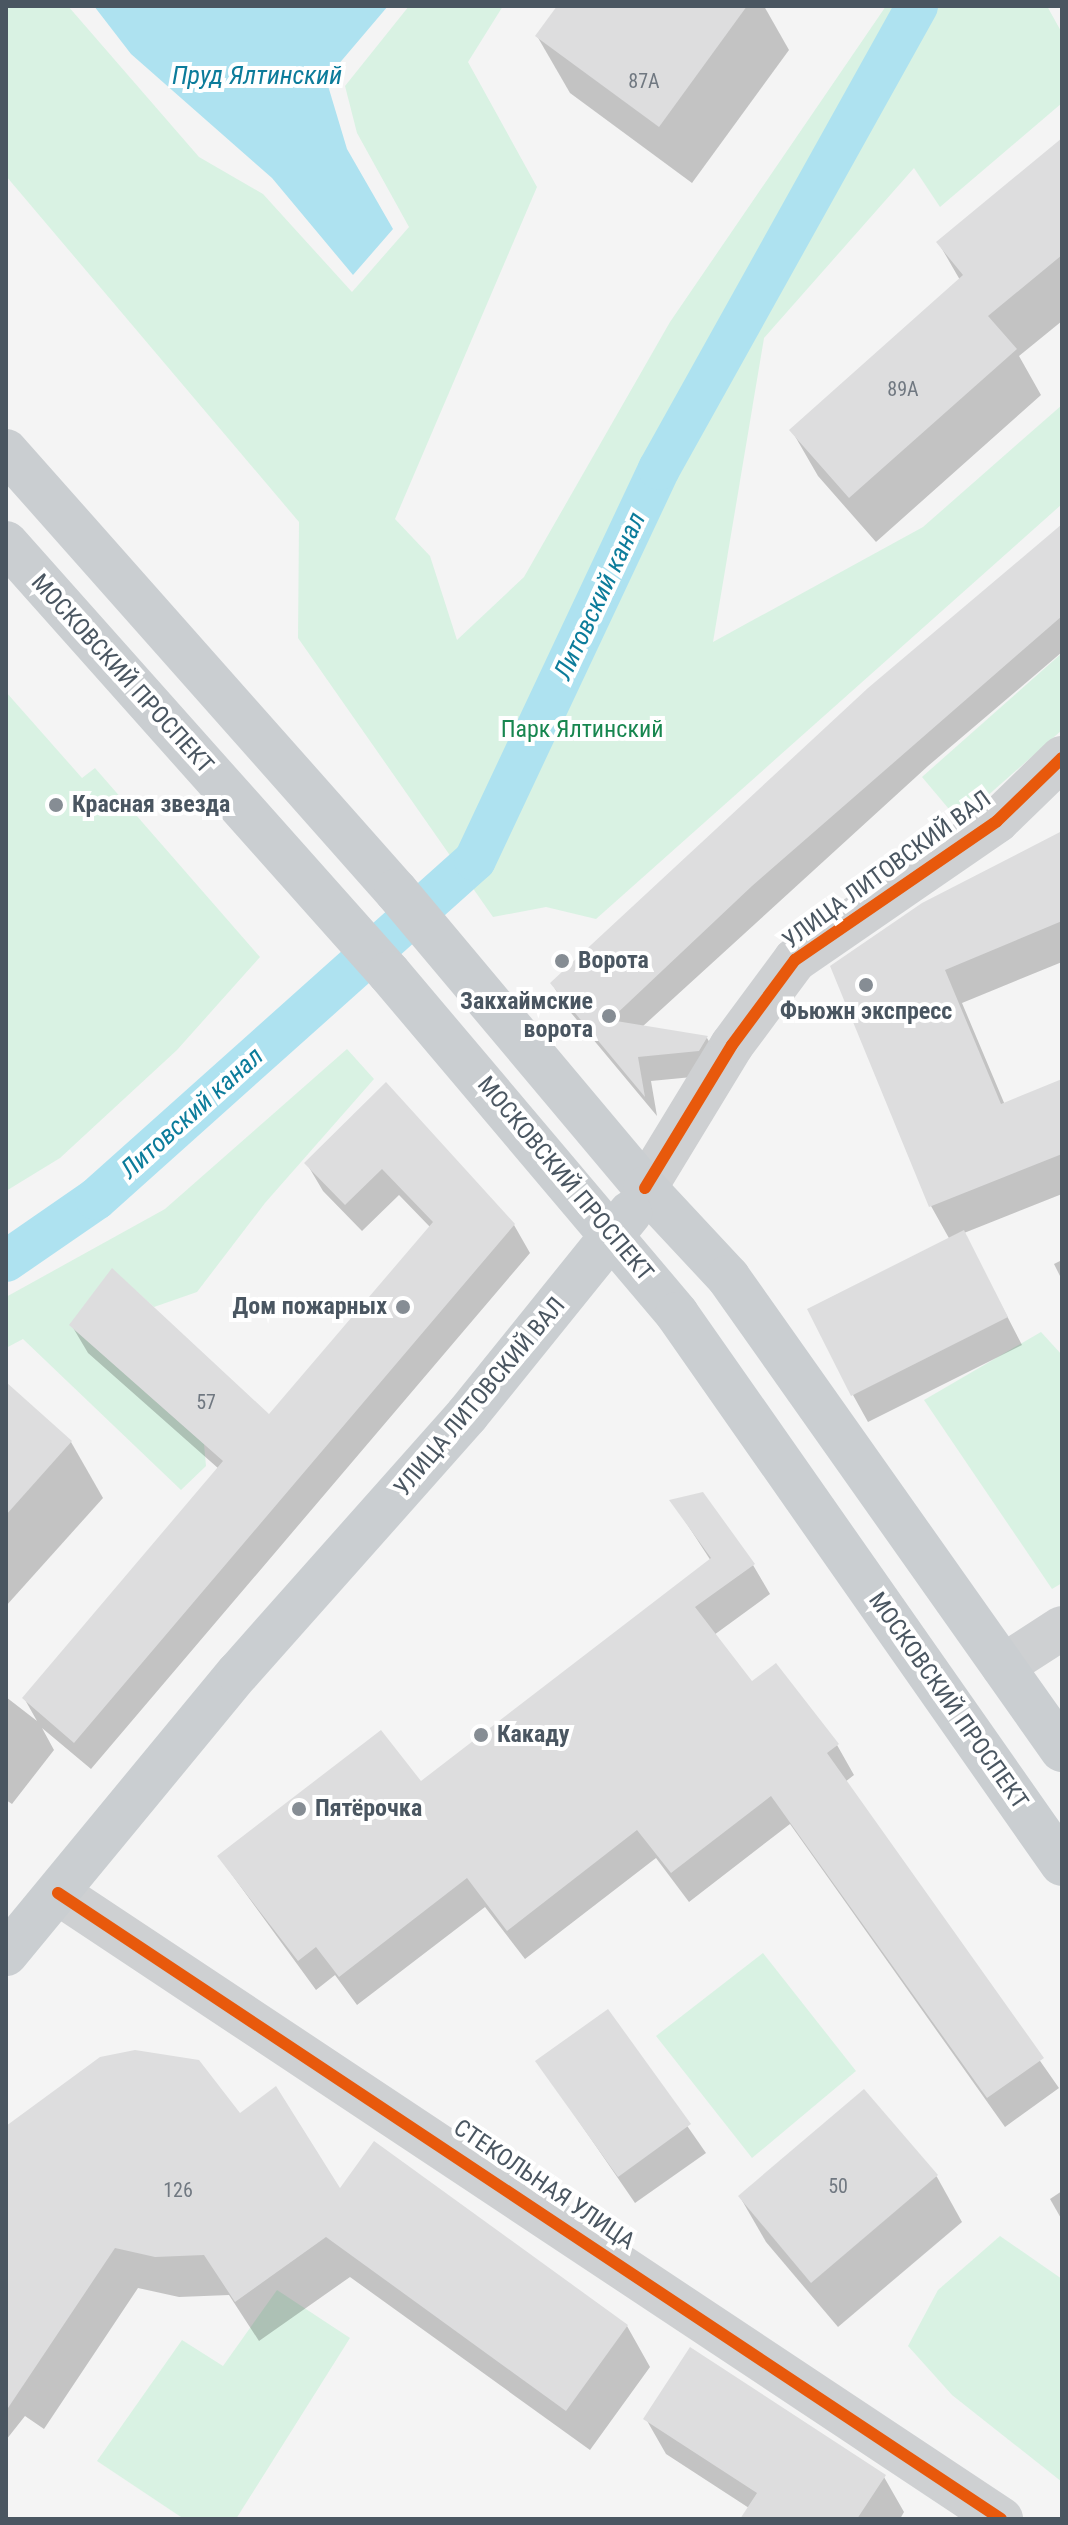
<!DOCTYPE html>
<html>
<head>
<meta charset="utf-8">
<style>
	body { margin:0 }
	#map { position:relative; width:1068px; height:2525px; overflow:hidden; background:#f4f4f4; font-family:"Roboto Condensed",sans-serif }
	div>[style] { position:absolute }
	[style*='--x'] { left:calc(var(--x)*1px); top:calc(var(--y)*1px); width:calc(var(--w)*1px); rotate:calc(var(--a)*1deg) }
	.green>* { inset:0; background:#d9f2e3 }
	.water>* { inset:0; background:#aee2f0 }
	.shadow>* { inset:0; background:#0003 }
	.canal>* { height:42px; margin:-21px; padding:0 21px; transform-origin:21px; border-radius:21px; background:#aee2f0 }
	.building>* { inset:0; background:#ddddde }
	.minor>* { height:44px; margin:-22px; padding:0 22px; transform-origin:22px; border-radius:22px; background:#ced0d2 }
	.major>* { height:44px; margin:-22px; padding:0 22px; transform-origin:22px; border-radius:22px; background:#caced1 }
	.cycleway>* { height:12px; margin:-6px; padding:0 6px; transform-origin:6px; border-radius:6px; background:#e8590c }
	.dots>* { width:22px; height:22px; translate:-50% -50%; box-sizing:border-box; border:4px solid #fff; border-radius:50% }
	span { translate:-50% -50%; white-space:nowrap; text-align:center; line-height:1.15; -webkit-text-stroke:8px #fff; paint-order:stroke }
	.number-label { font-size:20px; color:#707881 }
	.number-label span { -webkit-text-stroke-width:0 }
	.street-label { font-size:24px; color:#4a5661 }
	.park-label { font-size:24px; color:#17864f }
	.poi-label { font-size:24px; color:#4a5661; font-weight:700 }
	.left { translate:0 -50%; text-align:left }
	.right { translate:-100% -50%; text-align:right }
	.water-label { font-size:26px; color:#0c7c9b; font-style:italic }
	.frame { position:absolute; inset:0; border:8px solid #4a5661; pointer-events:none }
</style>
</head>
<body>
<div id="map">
	<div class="green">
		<div style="clip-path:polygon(6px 6px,68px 6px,199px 157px,263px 194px,352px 292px,409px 227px,357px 133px,345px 86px,409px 6px,503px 6px,468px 62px,537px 187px,395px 519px,430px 556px,457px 640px,524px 577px,670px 322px,886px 6px,1047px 6px,1062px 33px,1062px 103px,940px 207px,914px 168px,764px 338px,713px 642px,923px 527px,1062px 405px,1062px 504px,596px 919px,546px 907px,493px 917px,298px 638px,299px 522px,6px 176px)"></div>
		<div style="clip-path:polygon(1062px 653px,1062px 730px,959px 821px,922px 777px)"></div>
		<div style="clip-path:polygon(6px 692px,82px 778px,95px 768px,260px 957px,177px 1050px,60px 1158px,6px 1191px)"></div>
		<div style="clip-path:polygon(347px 1049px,374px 1079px,265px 1203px,197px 1292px,154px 1307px,112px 1269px,70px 1325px,204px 1444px,206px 1466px,181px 1490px,23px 1339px,6px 1348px,6px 1297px,165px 1209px)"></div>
		<div style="clip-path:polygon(1041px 1332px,1062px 1355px,1062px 1583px,1052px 1589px,924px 1400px)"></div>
		<div style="clip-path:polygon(763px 1953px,856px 2071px,752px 2158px,656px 2036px)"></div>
		<div style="clip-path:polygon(1000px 2236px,1062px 2279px,1062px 2482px,952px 2395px,908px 2346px,938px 2290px)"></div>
		<div style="clip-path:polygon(277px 2290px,350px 2338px,236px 2519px,184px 2519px,97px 2461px,182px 2340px,223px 2366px)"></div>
	</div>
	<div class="water">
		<div style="clip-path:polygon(94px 6px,388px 6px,326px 79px,347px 149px,393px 229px,353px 275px,272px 178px,131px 54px)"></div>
	</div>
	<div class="shadow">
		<div style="clip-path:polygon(559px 6px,764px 6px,789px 50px,692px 183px,570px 93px,537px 36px)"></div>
		<div style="clip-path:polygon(1062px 141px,1062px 321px,1019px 356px,1041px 395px,876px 542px,818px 476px,792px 431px,960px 280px,938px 242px)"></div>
		<div style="clip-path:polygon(1062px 526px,1062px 652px,928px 766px,642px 1027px,707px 1038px,721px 1062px,713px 1075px,651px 1081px,657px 1116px,567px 1008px,552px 984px)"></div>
		<div style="clip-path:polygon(1062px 842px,1062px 962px,962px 1003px,1005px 1105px,1062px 1081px,1062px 1194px,964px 1233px,1022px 1345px,868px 1422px,853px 1395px,950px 1240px,931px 1206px,832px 967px)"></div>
		<div style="clip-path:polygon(386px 1085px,514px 1225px,530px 1253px,91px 1769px,42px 1728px,54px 1750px,12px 1804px,6px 1800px,6px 1697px,37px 1721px,24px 1698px,219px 1469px,88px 1353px,72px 1326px,269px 1417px,431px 1228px,399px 1195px,362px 1231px,323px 1191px,307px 1164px)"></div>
		<div style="clip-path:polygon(1062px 1260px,1062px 1280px,1054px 1264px)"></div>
		<div style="clip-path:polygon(6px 1384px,71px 1442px,103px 1498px,6px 1606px)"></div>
		<div style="clip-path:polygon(672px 1501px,753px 1565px,770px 1594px,714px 1635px,752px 1684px,837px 1745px,854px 1775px,845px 1782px,1059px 2088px,1005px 2127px,790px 1824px,689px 1902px,656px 1858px,525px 1959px,485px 1907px,357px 2005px,335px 1975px,316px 1990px,219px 1857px,421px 1784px,711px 1561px)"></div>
		<div style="clip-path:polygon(608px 2012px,706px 2153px,635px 2203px,538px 2062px)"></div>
		<div style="clip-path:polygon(864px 2091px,937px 2177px,962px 2222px,838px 2327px,766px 2242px,740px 2197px)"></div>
		<div style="clip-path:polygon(240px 2115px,340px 2192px,627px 2326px,650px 2367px,590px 2450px,350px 2277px,259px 2341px,229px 2295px,179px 2297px,138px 2288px,44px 2429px,25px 2416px,6px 2440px,6px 2129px)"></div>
		<div style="clip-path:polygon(1062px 2191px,1062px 2220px,1050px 2199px)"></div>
		<div style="clip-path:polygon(646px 2419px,884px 2477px,904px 2512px,900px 2519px,742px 2519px,749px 2508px,666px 2454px)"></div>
	</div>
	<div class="canal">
		<div style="--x:6;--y:1261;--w:109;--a:-34.6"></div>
		<div style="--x:96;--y:1199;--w:508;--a:-41.81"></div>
		<div style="--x:475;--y:860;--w:432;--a:-64.8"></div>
		<div style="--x:659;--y:469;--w:530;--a:-60.87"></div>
	</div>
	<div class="building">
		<div style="clip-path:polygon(557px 6px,747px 6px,659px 127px,535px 36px)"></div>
		<div style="clip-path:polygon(1062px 138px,1062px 255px,988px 316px,1017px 349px,849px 498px,789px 430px,963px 275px,936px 242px)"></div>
		<div style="clip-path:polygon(1062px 524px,1062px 616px,752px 886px,610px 1020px,708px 1036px,699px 1051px,638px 1057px,645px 1097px,550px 983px,868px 688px)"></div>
		<div style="clip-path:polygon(1062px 831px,1062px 921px,945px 970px,1001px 1104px,1062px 1079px,1062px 1154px,929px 1207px,830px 966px,922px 903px)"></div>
		<div style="clip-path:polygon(386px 1082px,515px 1224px,74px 1743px,22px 1698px,223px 1461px,69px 1325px,112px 1268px,269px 1414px,433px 1222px,382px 1169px,345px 1205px,304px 1163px)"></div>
		<div style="clip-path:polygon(964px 1230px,1008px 1317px,851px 1396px,807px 1309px)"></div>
		<div style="clip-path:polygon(6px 1382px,72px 1441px,6px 1515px)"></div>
		<div style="clip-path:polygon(703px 1492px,755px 1564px,695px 1607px,752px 1681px,776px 1663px,839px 1744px,827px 1753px,1044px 2058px,987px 2098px,771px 1796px,671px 1873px,637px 1830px,507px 1931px,467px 1878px,339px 1977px,316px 1947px,298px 1961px,217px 1856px,381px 1730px,421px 1781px,711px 1558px,669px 1500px)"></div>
		<div style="clip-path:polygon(608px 2009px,691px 2124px,618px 2177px,535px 2061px)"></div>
		<div style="clip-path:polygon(135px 2050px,199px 2060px,240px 2113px,276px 2086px,340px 2188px,374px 2141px,628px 2325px,566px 2411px,326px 2237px,235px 2302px,204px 2255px,155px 2257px,115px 2248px,6px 2411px,6px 2126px,100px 2057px)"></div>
		<div style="clip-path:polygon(864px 2089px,938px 2175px,811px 2283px,738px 2196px)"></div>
		<div style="clip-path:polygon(690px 2347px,886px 2475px,857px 2519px,740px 2519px,757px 2493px,643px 2419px)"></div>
	</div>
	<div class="minor">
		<div style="--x:645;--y:1188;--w:167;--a:-58.7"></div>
		<div style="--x:732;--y:1045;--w:106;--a:-53.5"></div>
		<div style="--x:795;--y:960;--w:245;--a:-34.5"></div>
		<div style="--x:997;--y:821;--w:91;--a:-44.1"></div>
		<div style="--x:1003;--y:1666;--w:70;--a:-32.8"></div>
		<div style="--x:58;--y:1893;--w:1132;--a:33.58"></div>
	</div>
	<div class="major">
		<div style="--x:6;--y:451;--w:588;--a:48.45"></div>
		<div style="--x:396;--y:891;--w:388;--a:50"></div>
		<div style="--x:645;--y:1188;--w:122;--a:47"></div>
		<div style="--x:728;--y:1277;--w:579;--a:54.77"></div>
		<div style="--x:6;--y:543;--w:576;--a:48.31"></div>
		<div style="--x:389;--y:973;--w:446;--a:49.8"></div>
		<div style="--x:677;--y:1314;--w:671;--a:55.01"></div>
		<div style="--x:6;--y:1954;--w:364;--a:-50.5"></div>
		<div style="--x:238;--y:1673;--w:345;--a:-48.4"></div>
		<div style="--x:467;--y:1415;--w:260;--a:-51.1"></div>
	</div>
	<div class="cycleway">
		<div style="--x:645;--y:1188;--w:167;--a:-58.7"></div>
		<div style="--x:732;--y:1045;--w:106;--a:-53.5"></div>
		<div style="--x:795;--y:960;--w:245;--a:-34.5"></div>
		<div style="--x:997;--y:821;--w:91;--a:-44.1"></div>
		<div style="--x:58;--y:1893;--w:1132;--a:33.58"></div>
	</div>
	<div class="dots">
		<div style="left:56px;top:805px;background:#868d94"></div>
		<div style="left:562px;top:961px;background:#868d94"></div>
		<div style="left:866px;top:985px;background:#868d94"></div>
		<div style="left:609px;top:1016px;background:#868d94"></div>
		<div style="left:403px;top:1307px;background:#868d94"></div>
		<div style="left:481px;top:1735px;background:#868d94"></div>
		<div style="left:299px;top:1809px;background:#868d94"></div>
	</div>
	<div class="number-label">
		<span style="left:644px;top:81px">87А</span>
		<span style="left:903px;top:389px">89А</span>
		<span style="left:206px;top:1402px">57</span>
		<span style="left:838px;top:2186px">50</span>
		<span style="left:178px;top:2190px">126</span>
	</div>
	<div class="street-label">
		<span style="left:122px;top:674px;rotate:48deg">МОСКОВСКИЙ ПРОСПЕКТ</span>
		<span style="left:887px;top:870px;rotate:-36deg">УЛИЦА ЛИТОВСКИЙ ВАЛ</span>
		<span style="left:565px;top:1179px;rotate:50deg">МОСКОВСКИЙ ПРОСПЕКТ</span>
		<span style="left:480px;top:1397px;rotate:-50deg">УЛИЦА ЛИТОВСКИЙ ВАЛ</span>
		<span style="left:948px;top:1701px;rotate:55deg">МОСКОВСКИЙ ПРОСПЕКТ</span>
		<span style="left:544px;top:2185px;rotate:34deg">СТЕКОЛЬНАЯ УЛИЦА</span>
	</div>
	<div class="park-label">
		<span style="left:582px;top:730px">Парк Ялтинский</span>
	</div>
	<div class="poi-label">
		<span class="left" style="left:72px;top:805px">Красная звезда</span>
		<span class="left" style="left:578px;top:961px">Ворота</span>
		<span class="right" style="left:593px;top:1016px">Закхаймские<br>ворота</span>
		<span style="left:866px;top:1012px">Фьюжн экспресс</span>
		<span class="right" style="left:387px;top:1307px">Дом пожарных</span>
		<span class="left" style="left:497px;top:1735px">Какаду</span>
		<span class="left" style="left:315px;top:1809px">Пятёрочка</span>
	</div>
	<div class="water-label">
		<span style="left:257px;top:76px">Пруд Ялтинский</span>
		<span style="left:600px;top:596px;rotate:-65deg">Литовский канал</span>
		<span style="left:192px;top:1113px;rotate:-42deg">Литовский канал</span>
	</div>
	<div class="frame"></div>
</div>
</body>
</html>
